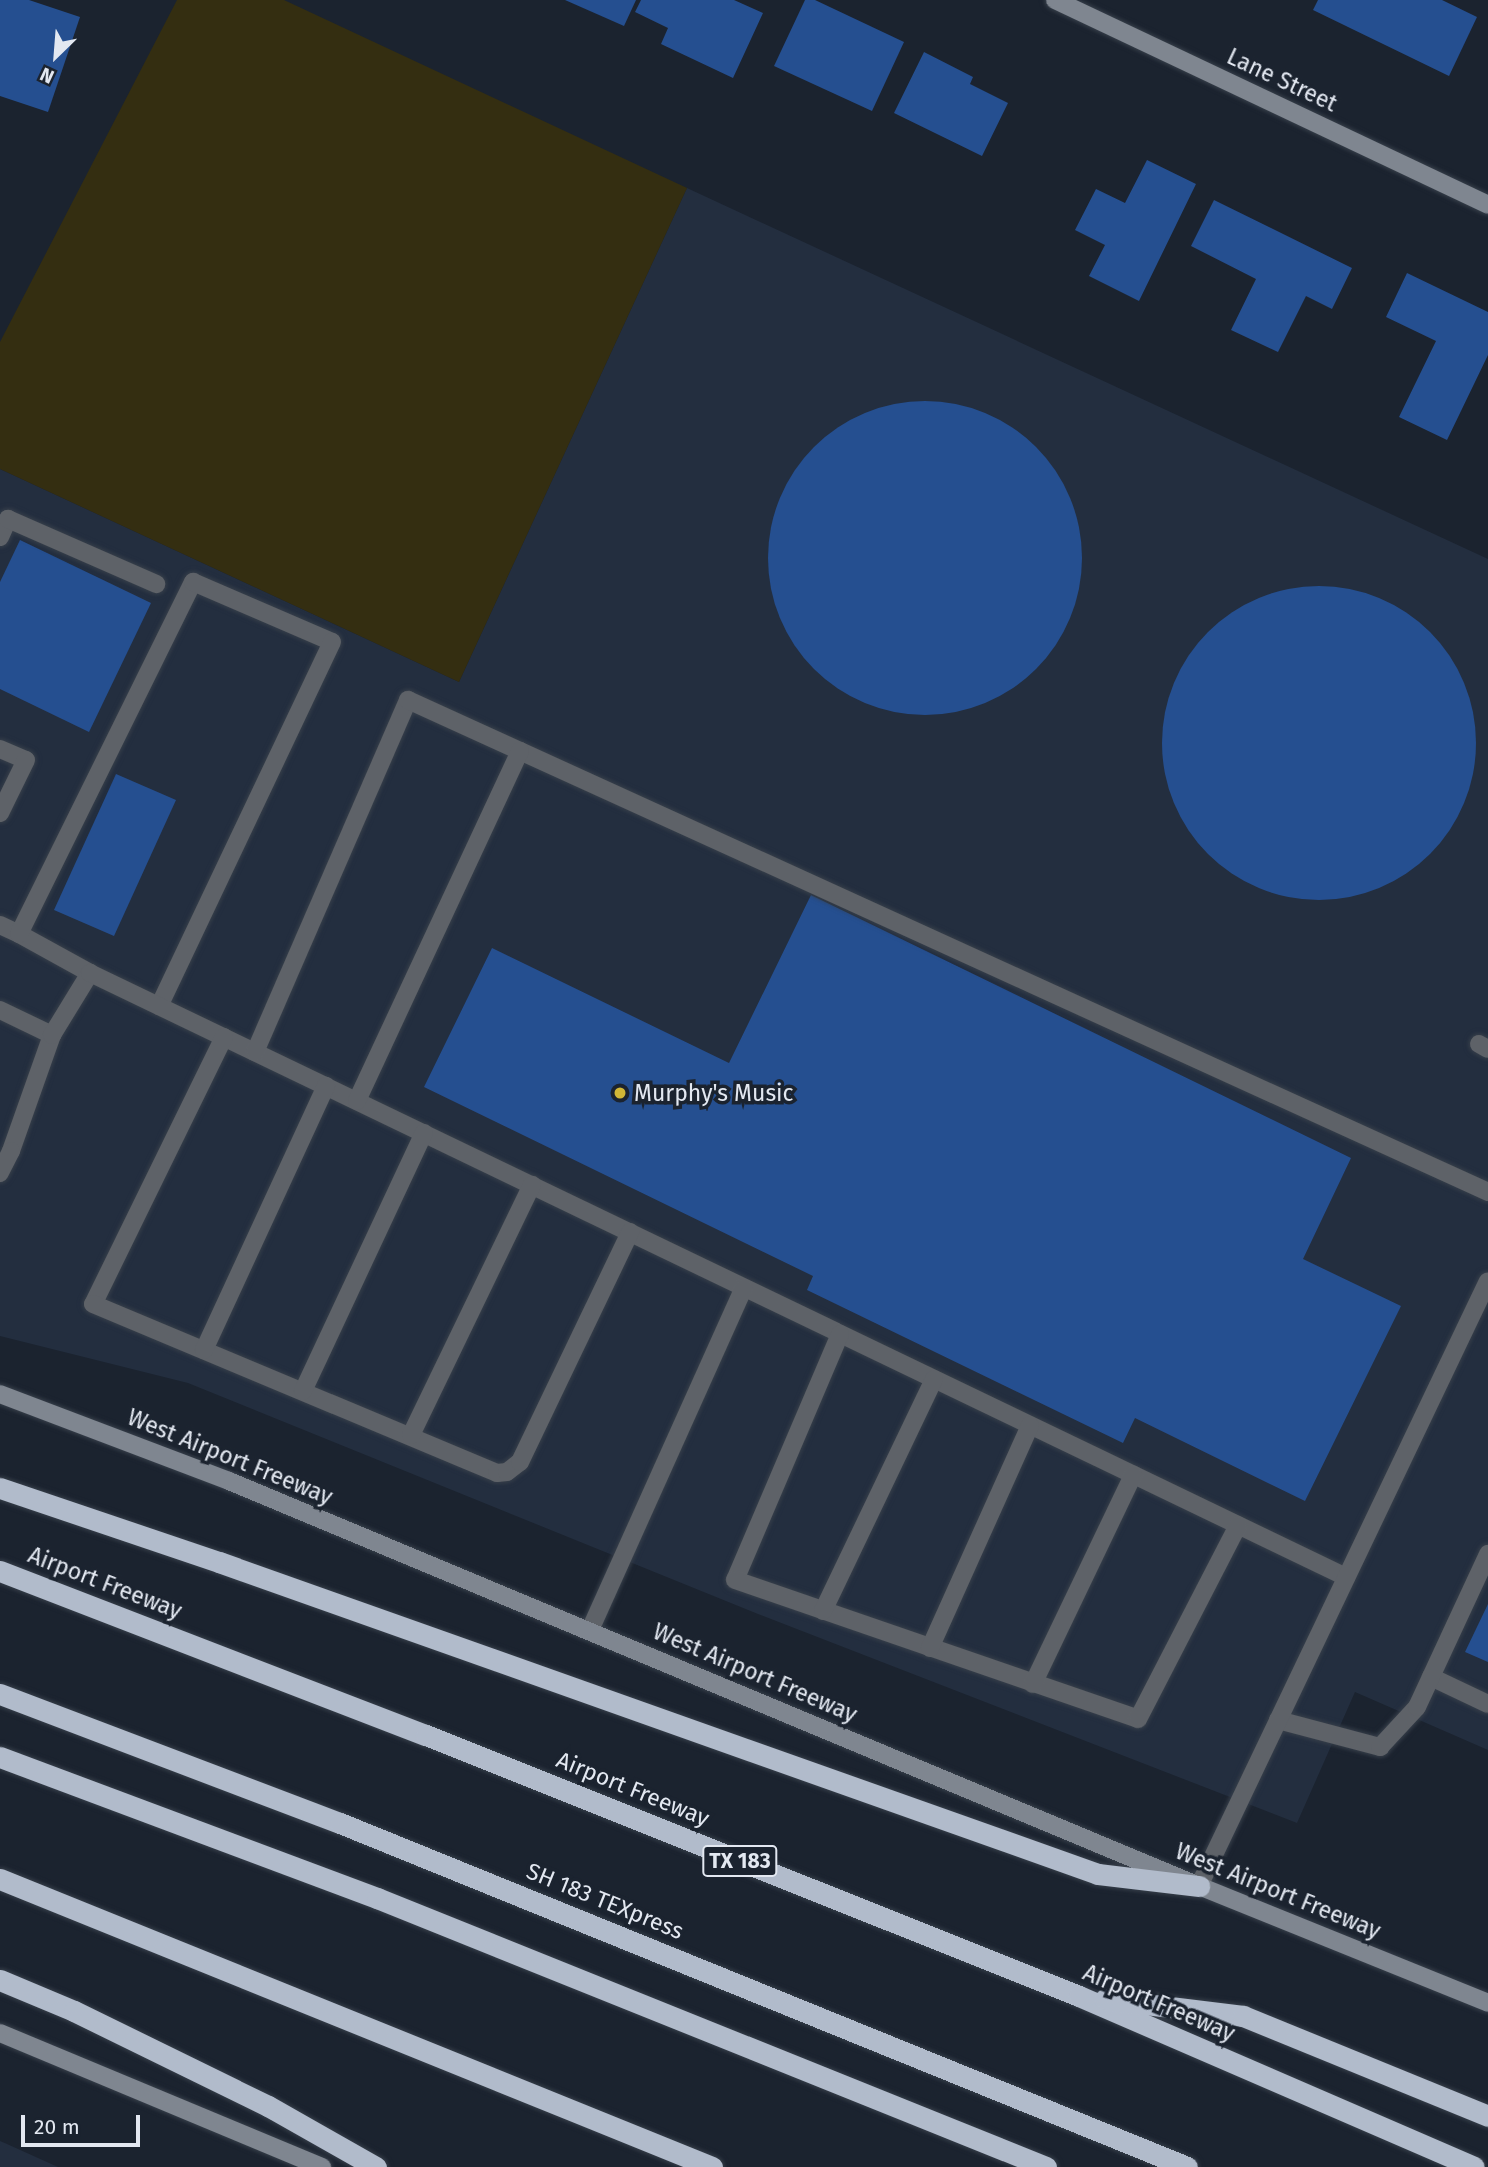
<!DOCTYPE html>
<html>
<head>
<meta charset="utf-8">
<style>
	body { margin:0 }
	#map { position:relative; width:1488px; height:2167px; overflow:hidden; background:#1b232f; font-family:"Fira Sans",sans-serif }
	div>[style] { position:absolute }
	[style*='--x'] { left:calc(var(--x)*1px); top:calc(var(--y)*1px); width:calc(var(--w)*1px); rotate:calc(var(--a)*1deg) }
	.built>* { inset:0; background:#232e3f }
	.green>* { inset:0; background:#342e11 }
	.building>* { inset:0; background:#254f90 }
	.round { border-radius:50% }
	.roads { filter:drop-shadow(0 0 2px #373f4a) drop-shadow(0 0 2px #373f4a) }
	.lane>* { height:18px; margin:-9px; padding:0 9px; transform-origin:9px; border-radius:9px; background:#5e6268 }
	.secondary>* { height:18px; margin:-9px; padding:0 9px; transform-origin:9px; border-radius:9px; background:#7f8690 }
	.highway>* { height:21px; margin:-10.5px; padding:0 10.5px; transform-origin:10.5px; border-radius:10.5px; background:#b1bbcb }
	.dots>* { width:19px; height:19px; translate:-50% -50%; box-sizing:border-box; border:4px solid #1b232f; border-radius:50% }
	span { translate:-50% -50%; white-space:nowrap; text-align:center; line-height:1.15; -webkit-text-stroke:7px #1b232f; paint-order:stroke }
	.shield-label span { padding:2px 5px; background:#1b232f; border:2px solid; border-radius:5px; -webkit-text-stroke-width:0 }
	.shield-label { font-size:21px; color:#e3e8f1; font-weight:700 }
	.street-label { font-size:23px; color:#e3e8f1 }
	.poi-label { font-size:23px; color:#e3e8f1 }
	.left { translate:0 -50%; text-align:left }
	.north { position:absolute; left:21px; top:21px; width:70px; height:70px; -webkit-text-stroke:5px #1b232f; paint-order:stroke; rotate:205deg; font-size:19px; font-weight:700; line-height:28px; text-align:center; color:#e3e8f1 }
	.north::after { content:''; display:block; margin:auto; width:24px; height:32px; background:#e3e8f1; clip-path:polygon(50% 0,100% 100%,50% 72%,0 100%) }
	.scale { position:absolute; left:21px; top:2115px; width:119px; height:32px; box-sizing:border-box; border:4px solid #e3e8f1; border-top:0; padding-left:9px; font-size:21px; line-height:24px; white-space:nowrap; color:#e3e8f1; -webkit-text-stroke:5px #1b232f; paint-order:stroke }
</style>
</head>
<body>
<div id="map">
	<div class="built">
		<div style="clip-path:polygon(687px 188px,1488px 559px,1488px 1750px,1355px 1692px,1297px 1823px,758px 1614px,188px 1383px,0 1336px,0 469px,459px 682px)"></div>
		<div style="clip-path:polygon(0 2141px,7px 2144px,58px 2167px,0 2167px)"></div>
	</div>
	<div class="green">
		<div style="clip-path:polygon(177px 0,284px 0,687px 188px,459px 682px,0 469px,0 342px)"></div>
	</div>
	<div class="building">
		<div style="clip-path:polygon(0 0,29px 0,80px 17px,48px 112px,0 96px)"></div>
		<div style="clip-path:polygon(565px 0,636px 0,624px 26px)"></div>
		<div style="clip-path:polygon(641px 0,734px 0,763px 13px,733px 78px,661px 44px,668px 28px,635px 12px)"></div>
		<div style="clip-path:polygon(805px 0,815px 0,904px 42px,872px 111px,774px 66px)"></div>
		<div style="clip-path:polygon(1318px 0,1442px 0,1477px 17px,1449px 76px,1313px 10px)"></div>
		<div style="clip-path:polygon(924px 52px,973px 77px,970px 84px,1008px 103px,982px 156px,894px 113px)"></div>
		<div style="clip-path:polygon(1147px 160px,1196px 184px,1139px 301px,1089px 276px,1105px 245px,1075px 230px,1096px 189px,1125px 203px)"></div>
		<div style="clip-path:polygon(1214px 200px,1352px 268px,1332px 309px,1306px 296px,1278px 352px,1231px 330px,1256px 279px,1191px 246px)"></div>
		<div style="clip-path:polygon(1407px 273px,1488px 312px,1488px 355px,1447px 440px,1399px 417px,1436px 341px,1386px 317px)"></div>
		<div class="round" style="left:768px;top:401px;width:314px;height:314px"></div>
		<div style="clip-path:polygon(20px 540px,151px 603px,89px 732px,0 689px,0 582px)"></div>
		<div class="round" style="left:1162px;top:586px;width:314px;height:314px"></div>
		<div style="clip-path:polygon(116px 774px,176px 800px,114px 936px,54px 910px)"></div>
		<div style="clip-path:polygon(811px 895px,1351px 1158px,1303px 1259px,1401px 1306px,1305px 1501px,1135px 1418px,1123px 1443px,807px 1290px,813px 1276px,424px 1087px,492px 948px,729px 1063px)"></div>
		<div style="clip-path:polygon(1488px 1604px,1488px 1662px,1465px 1652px)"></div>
	</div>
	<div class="roads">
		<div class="lane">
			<div style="--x:0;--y:537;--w:20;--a:-66"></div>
			<div style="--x:8;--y:519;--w:162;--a:23.7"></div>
			<div style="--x:0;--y:749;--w:28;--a:23"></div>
			<div style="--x:26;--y:760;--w:59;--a:116.1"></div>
			<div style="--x:520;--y:751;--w:1064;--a:24.49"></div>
			<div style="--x:0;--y:925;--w:21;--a:25"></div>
			<div style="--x:90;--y:973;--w:81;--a:-151.2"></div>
			<div style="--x:19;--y:934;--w:393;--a:-63.7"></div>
			<div style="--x:193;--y:582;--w:151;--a:23.3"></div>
			<div style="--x:332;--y:642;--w:403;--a:115.4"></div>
			<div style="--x:0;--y:1010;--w:58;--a:25.7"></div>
			<div style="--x:52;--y:1035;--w:123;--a:109.5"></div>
			<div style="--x:11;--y:1151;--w:25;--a:117"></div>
			<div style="--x:52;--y:1035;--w:73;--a:-58.5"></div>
			<div style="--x:90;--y:973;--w:1394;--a:25.68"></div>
			<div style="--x:224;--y:1037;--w:297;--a:116.1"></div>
			<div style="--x:93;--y:1304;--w:438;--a:22.7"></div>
			<div style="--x:497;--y:1473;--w:10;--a:-6"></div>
			<div style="--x:507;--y:1472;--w:16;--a:-38"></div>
			<div style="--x:520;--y:1462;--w:255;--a:-64.4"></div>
			<div style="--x:1479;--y:1044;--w:10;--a:29"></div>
			<div style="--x:255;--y:1052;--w:384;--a:-66.5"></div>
			<div style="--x:408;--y:700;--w:123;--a:24.5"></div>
			<div style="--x:520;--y:751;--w:386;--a:115"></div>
			<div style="--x:840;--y:1334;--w:267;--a:113.1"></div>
			<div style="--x:735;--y:1580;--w:426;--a:19"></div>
			<div style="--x:1138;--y:1719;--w:218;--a:-62.7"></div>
			<div style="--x:204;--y:1350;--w:291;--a:-65.2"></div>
			<div style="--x:303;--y:1391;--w:285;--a:-64.9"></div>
			<div style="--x:411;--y:1435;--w:278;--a:-64.2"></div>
			<div style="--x:823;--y:1611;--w:257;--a:-64.4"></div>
			<div style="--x:590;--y:1630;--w:375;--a:-65.8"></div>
			<div style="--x:930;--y:1648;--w:244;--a:-65.8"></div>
			<div style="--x:1431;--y:1677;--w:63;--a:25.3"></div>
			<div style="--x:1033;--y:1684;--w:232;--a:-64.4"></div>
			<div style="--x:1278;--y:1720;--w:106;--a:14.8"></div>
			<div style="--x:1380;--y:1747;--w:54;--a:-47.2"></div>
			<div style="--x:1417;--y:1707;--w:169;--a:-65.1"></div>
			<div style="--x:1199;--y:1886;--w:670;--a:-64.47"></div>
		</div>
		<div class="secondary">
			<div style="--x:1055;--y:0;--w:479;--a:25.3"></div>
			<div style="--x:0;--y:1394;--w:245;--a:20.8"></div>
			<div style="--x:229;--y:1481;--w:1051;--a:22.66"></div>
			<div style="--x:1199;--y:1886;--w:312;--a:22"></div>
			<div style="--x:0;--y:2033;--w:349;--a:22.6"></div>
		</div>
		<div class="highway">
			<div style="--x:0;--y:1488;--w:231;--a:18.7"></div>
			<div style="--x:219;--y:1562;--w:933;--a:19.54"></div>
			<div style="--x:1098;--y:1874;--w:102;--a:6.8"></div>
			<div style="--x:0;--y:1571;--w:456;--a:21.1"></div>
			<div style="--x:426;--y:1735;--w:703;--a:21.79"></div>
			<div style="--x:1079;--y:1996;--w:430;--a:23.4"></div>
			<div style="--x:0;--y:1694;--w:364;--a:20.8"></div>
			<div style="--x:340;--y:1823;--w:914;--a:22.1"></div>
			<div style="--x:0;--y:1757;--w:403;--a:20.5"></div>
			<div style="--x:377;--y:1898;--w:721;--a:21.9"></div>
			<div style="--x:0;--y:1879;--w:768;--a:22.02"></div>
			<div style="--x:0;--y:1980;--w:80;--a:22.7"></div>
			<div style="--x:74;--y:2011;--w:216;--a:26.1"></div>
			<div style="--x:268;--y:2106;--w:124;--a:29.5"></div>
			<div style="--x:1105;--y:1999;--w:139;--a:7"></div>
			<div style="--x:1243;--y:2016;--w:265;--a:22.2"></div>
		</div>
	</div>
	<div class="dots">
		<div style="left:620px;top:1093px;background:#d2b736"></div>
	</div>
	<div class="shield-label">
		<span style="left:740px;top:1861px">TX 183</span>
	</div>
	<div class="street-label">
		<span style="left:1282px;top:80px;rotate:25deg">Lane Street</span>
		<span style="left:230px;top:1457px;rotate:22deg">West Airport Freeway</span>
		<span style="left:105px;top:1583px;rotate:21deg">Airport Freeway</span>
		<span style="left:755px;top:1673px;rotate:23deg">West Airport Freeway</span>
		<span style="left:633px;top:1789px;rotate:22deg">Airport Freeway</span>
		<span style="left:1278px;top:1891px;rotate:22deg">West Airport Freeway</span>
		<span style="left:605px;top:1901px;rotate:22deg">SH 183 TEXpress</span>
		<span style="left:1159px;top:2003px;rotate:23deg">Airport Freeway</span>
	</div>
	<div class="poi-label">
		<span class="left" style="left:634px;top:1093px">Murphy's Music</span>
	</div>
	<div class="north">N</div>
	<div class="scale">20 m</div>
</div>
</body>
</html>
